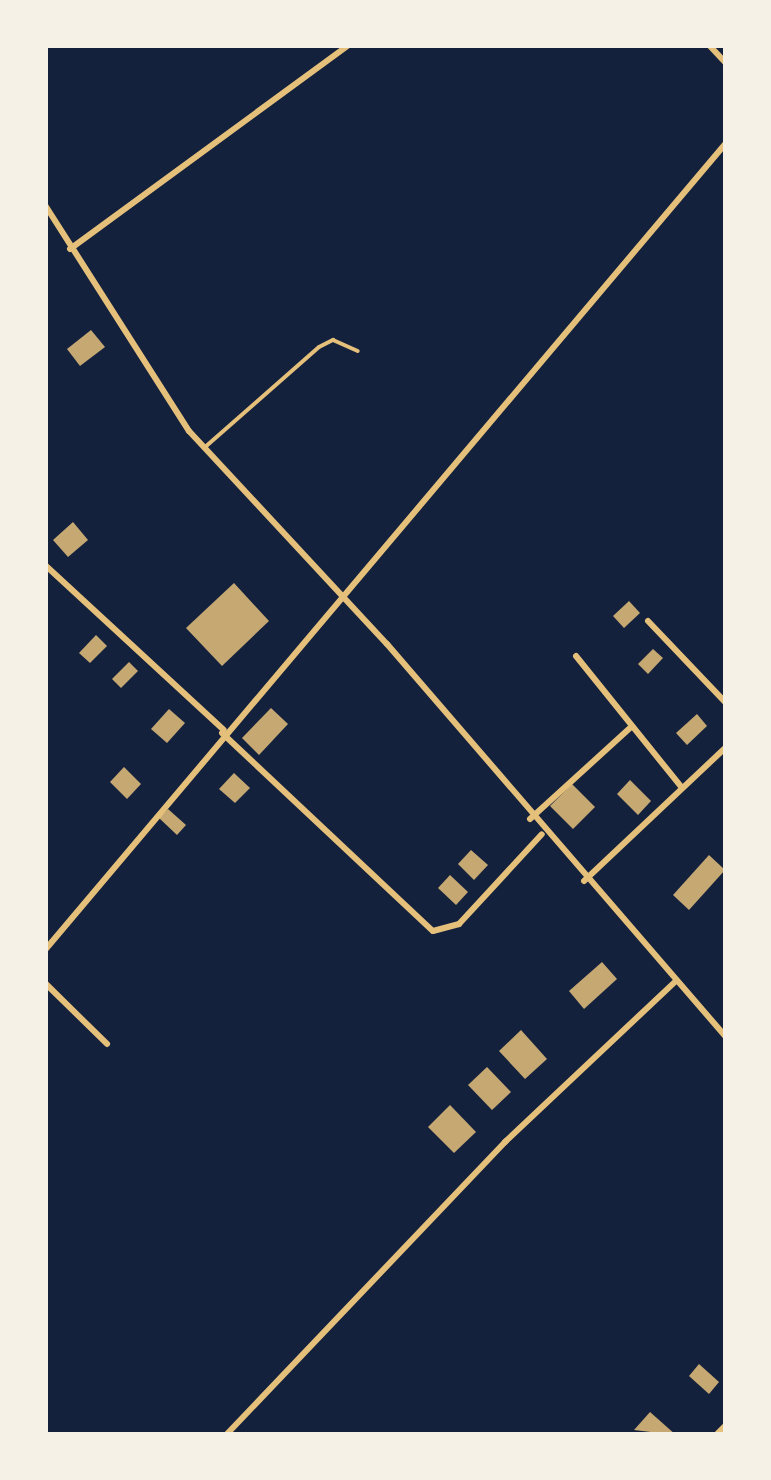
<!DOCTYPE html>
<html>
<head>
<meta charset="utf-8">
<style>
	body { margin:0 }
	#map { position:relative; width:771px; height:1480px; overflow:hidden; background:#14213d; font-family:Ubuntu,sans-serif }
	div>[style] { position:absolute }
	[style*='--x'] { left:calc(var(--x)*1px); top:calc(var(--y)*1px); width:calc(var(--w)*1px); rotate:calc(var(--a)*1deg) }
	.building>* { inset:0; background:#c6a872 }
	.service>* { height:4px; margin:-2px; padding:0 2px; transform-origin:2px; border-radius:2px; background:#e5c07b }
	.minor>* { height:6px; margin:-3px; padding:0 3px; transform-origin:3px; border-radius:3px; background:#e5c07b }
	span { translate:-50% -50%; white-space:nowrap; text-align:center; line-height:1.15; -webkit-text-stroke:9px #f6f1e7; paint-order:stroke }
	.frame { position:absolute; inset:0; border:48px solid #f6f1e7; pointer-events:none }
</style>
</head>
<body>
<div id="map">
	<div class="building">
		<div style="clip-path:polygon(91px 330px,105px 347px,80px 366px,67px 349px)"></div>
		<div style="clip-path:polygon(73px 522px,88px 540px,68px 557px,53px 540px)"></div>
		<div style="clip-path:polygon(234px 583px,269px 621px,222px 666px,186px 628px)"></div>
		<div style="clip-path:polygon(629px 601px,640px 613px,624px 628px,613px 616px)"></div>
		<div style="clip-path:polygon(96px 635px,107px 646px,90px 663px,79px 653px)"></div>
		<div style="clip-path:polygon(653px 649px,663px 658px,648px 674px,638px 664px)"></div>
		<div style="clip-path:polygon(129px 662px,138px 671px,121px 688px,112px 679px)"></div>
		<div style="clip-path:polygon(271px 708px,288px 724px,259px 755px,242px 738px)"></div>
		<div style="clip-path:polygon(169px 709px,185px 723px,167px 743px,151px 729px)"></div>
		<div style="clip-path:polygon(697px 714px,707px 726px,687px 745px,676px 733px)"></div>
		<div style="clip-path:polygon(124px 767px,141px 784px,127px 799px,110px 782px)"></div>
		<div style="clip-path:polygon(234px 773px,250px 788px,235px 803px,219px 789px)"></div>
		<div style="clip-path:polygon(630px 780px,651px 801px,638px 815px,617px 794px)"></div>
		<div style="clip-path:polygon(572px 784px,595px 807px,573px 829px,550px 806px)"></div>
		<div style="clip-path:polygon(168px 809px,186px 825px,177px 835px,159px 818px)"></div>
		<div style="clip-path:polygon(471px 850px,488px 865px,474px 880px,458px 864px)"></div>
		<div style="clip-path:polygon(709px 855px,725px 870px,689px 910px,673px 895px)"></div>
		<div style="clip-path:polygon(450px 875px,468px 892px,456px 905px,438px 888px)"></div>
		<div style="clip-path:polygon(602px 962px,617px 979px,584px 1009px,569px 991px)"></div>
		<div style="clip-path:polygon(521px 1030px,547px 1059px,525px 1079px,499px 1051px)"></div>
		<div style="clip-path:polygon(487px 1067px,511px 1092px,492px 1110px,468px 1085px)"></div>
		<div style="clip-path:polygon(450px 1105px,476px 1132px,454px 1153px,428px 1127px)"></div>
		<div style="clip-path:polygon(699px 1364px,719px 1382px,709px 1394px,689px 1376px)"></div>
		<div style="clip-path:polygon(650px 1412px,676px 1435px,634px 1430px)"></div>
	</div>
	<div class="service">
		<div style="--x:204;--y:448;--w:153;--a:-41.3"></div>
		<div style="--x:319;--y:347;--w:16;--a:-27"></div>
		<div style="--x:333;--y:340;--w:27;--a:24"></div>
	</div>
	<div class="minor">
		<div style="--x:709;--y:45;--w:25;--a:47"></div>
		<div style="--x:45;--y:205;--w:268;--a:57.5"></div>
		<div style="--x:189;--y:431;--w:291;--a:47.1"></div>
		<div style="--x:387;--y:644;--w:519;--a:49.22"></div>
		<div style="--x:70;--y:249;--w:346;--a:-36.2"></div>
		<div style="--x:45;--y:565;--w:243;--a:42.7"></div>
		<div style="--x:648;--y:621;--w:113;--a:46.4"></div>
		<div style="--x:576;--y:656;--w:169;--a:51.2"></div>
		<div style="--x:222;--y:733;--w:289;--a:43.2"></div>
		<div style="--x:433;--y:931;--w:27;--a:-15"></div>
		<div style="--x:459;--y:924;--w:122;--a:-47.3"></div>
		<div style="--x:530;--y:819;--w:137;--a:-42.3"></div>
		<div style="--x:584;--y:881;--w:195;--a:-43.3"></div>
		<div style="--x:45;--y:950;--w:1056;--a:-49.84"></div>
		<div style="--x:45;--y:983;--w:87;--a:44.5"></div>
		<div style="--x:226;--y:1435;--w:405;--a:-46.4"></div>
		<div style="--x:505;--y:1142;--w:235;--a:-43.3"></div>
		<div style="--x:716;--y:1435;--w:14;--a:-45"></div>
	</div>
	<div class="frame"></div>
</div>
</body>
</html>
